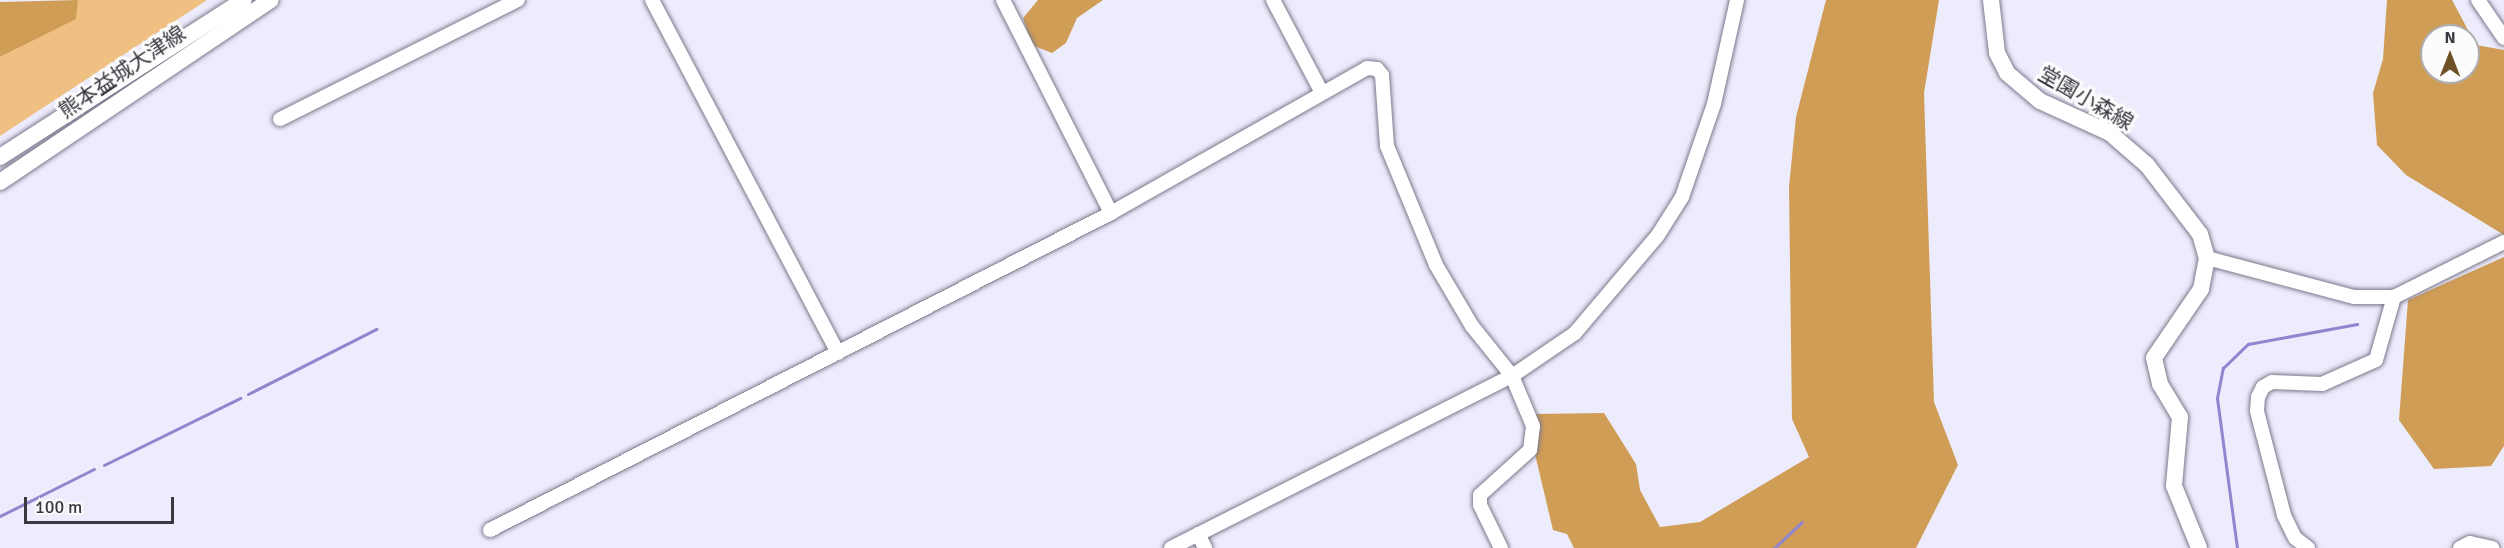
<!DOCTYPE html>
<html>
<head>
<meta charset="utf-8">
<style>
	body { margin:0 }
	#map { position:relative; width:2504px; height:548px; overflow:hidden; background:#edecfd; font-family:Signika,"Noto Sans JP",sans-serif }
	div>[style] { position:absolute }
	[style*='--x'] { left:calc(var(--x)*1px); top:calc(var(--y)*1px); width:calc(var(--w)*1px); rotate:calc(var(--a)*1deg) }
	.green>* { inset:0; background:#efc081 }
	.forest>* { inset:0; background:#d09d56 }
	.stream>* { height:3px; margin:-1.5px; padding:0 1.5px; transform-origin:1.5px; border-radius:1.5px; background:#9086cf }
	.roads { filter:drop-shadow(0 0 2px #7b798c) drop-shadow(0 0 2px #7b798c) }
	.minor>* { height:14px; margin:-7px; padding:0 7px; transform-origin:7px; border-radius:7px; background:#fff }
	.major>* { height:16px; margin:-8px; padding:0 8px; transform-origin:8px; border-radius:8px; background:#fff }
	span { translate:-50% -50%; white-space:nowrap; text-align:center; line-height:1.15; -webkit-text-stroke:6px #fcfcfc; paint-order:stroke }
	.street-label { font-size:21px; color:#393941 }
	.north { position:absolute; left:2420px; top:24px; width:60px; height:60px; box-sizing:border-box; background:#fcfcfc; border:2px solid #aeaeb1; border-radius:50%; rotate:0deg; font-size:16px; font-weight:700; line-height:24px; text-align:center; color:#393941 }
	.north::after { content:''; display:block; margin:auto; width:21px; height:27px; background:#6f5125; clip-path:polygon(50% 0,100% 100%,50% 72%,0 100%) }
	.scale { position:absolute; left:24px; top:497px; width:150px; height:27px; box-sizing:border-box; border:3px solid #393941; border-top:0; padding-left:8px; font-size:18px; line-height:21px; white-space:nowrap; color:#393941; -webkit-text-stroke:4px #fcfcfc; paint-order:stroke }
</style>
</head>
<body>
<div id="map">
	<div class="green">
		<div style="clip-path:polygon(78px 0,207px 0,0 136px,0 57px,75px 19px)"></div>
	</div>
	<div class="forest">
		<div style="clip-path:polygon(78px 0,76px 19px,0 57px,0 2px)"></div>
		<div style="clip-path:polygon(1038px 0,1103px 0,1077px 18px,1066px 43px,1052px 53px,1032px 45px,1023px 18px)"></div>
		<div style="clip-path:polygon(1826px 0,1939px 0,1924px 93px,1934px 402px,1958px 465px,1916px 548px,1574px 548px,1567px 534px,1553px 530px,1534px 450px,1535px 414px,1604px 413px,1636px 464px,1640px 490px,1660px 527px,1700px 522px,1809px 457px,1792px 419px,1789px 187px,1796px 117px)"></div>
		<div style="clip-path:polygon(evenodd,2387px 0,2452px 0,2476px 45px,2504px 50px,2504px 235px,2406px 175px,2377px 145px,2373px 93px,2383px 59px,2387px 0,2432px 36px,2468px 36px,2468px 72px,2432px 72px,2432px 36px)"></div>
		<div style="clip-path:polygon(2504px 257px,2504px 446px,2491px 466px,2434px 469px,2399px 420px,2408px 300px)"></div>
	</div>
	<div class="stream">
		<div style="--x:248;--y:394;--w:144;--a:-26.9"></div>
		<div style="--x:104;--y:465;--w:152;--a:-26.2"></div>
		<div style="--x:0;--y:516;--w:105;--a:-26.6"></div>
		<div style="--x:1774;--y:548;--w:38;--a:-43"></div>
		<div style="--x:2237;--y:548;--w:151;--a:-97.6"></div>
		<div style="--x:2217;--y:398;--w:31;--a:-79"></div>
		<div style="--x:2223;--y:368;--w:35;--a:-44"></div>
		<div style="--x:2248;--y:344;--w:111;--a:-10.4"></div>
	</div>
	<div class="roads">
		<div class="minor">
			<div style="--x:652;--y:0;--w:399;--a:62.2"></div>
			<div style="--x:1003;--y:0;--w:239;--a:63.1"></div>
			<div style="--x:1273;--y:0;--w:105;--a:62.2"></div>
			<div style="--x:2478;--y:0;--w:46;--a:55.6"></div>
			<div style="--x:280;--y:119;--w:266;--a:-26.6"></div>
			<div style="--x:2207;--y:258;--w:152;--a:14.9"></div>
			<div style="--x:2354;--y:297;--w:40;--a:0"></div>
			<div style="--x:2394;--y:297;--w:123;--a:-26.6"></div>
			<div style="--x:490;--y:530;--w:697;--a:-27.04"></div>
			<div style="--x:1111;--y:213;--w:294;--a:-29.5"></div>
			<div style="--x:1367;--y:68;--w:10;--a:6"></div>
			<div style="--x:1377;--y:69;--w:8;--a:50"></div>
			<div style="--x:1382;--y:75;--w:71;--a:86"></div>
			<div style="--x:1387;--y:146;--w:129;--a:67.6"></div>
			<div style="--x:1436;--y:265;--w:71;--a:59.5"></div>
			<div style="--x:1472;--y:326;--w:64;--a:51.3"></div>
			<div style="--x:1512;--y:376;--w:54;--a:67.2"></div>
			<div style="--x:1533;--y:426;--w:24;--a:97"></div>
			<div style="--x:1530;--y:450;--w:67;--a:138"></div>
			<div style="--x:1480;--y:495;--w:10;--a:90"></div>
			<div style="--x:1480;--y:505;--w:48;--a:64"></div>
			<div style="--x:1198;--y:534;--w:16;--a:63"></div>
			<div style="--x:1171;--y:548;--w:382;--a:-26.8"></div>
			<div style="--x:1512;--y:376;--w:76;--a:-34.3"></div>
			<div style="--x:1575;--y:333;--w:128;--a:-49.7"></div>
			<div style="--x:1658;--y:235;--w:45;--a:-57.7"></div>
			<div style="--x:1682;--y:197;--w:98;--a:-71"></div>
			<div style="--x:1714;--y:104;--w:107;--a:-77.5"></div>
			<div style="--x:2308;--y:548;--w:16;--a:-142"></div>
			<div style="--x:2295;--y:538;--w:25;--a:-116"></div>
			<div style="--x:2284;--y:515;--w:107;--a:-104.6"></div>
			<div style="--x:2257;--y:411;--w:14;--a:-86"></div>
			<div style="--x:2258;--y:397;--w:11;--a:-63"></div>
			<div style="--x:2263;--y:387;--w:10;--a:-29"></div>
			<div style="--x:2272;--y:382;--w:50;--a:2.3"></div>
			<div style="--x:2322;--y:384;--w:59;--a:-24"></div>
			<div style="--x:2376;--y:360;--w:66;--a:-74.1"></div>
			<div style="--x:2460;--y:548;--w:11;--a:-27"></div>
			<div style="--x:2470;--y:543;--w:23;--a:13"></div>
		</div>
		<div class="major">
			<div style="--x:1991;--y:0;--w:53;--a:83.5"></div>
			<div style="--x:1997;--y:53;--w:22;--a:63"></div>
			<div style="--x:2007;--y:73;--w:43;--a:40.3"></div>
			<div style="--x:2040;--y:101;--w:77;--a:24.6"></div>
			<div style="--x:2110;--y:133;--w:49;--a:40.9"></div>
			<div style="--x:2147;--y:165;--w:87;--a:52.5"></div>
			<div style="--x:2200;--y:234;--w:25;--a:74"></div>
			<div style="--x:2207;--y:258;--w:32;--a:101"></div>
			<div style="--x:2201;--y:289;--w:83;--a:124.3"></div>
			<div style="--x:2154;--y:358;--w:27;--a:77"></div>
			<div style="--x:2160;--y:384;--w:39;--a:59"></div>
			<div style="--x:2180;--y:417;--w:69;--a:95"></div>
			<div style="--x:2174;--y:486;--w:67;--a:68"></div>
			<div style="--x:0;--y:157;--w:290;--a:-32.8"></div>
			<div style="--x:0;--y:182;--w:326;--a:-33.9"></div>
		</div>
	</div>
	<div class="street-label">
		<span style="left:122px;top:72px;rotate:-34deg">熊本益城大津線</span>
		<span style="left:2086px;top:98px;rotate:30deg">堂園小森線</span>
	</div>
	<div class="north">N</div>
	<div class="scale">100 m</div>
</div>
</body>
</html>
